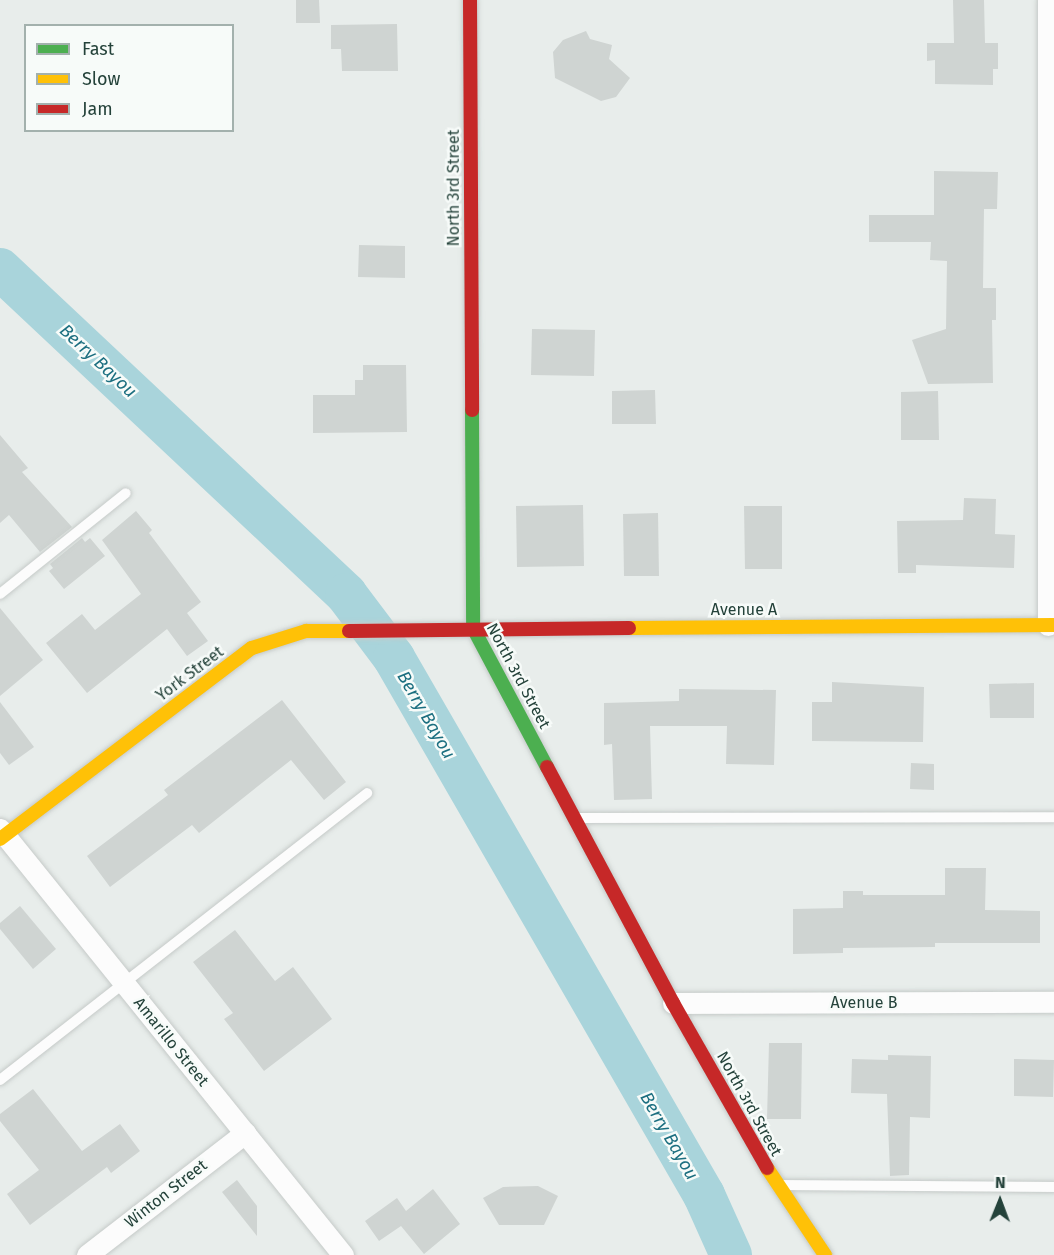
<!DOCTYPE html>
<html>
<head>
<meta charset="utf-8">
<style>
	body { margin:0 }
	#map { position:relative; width:1054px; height:1255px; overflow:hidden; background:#e8edeb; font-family:"Fira Sans",sans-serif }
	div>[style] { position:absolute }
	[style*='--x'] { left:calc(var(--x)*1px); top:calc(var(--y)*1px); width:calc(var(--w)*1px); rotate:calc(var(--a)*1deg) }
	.river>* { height:42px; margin:-21px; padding:0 21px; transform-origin:21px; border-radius:21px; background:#a9d4db }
	.building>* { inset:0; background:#cfd4d2 }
	.roads { filter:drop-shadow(0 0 2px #c5cac8) drop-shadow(0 0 2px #c5cac8) }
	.lane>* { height:10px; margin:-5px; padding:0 5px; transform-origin:5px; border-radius:5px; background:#fcfcfc }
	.street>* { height:21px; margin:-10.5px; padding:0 10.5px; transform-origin:10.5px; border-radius:10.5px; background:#fcfcfc }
	.fast>* { height:14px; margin:-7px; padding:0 7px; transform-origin:7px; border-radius:7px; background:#4caf50 }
	.slow>* { height:14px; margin:-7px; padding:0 7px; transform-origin:7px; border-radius:7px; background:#ffc107 }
	.jam>* { height:14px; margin:-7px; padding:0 7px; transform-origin:7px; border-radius:7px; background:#c62828 }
	span { translate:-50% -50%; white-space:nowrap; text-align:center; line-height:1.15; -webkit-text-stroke:5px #f7fbf9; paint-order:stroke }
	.street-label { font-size:16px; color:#24423a }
	.water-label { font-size:18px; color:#1c6f80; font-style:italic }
	.legend { position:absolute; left:24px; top:24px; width:210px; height:108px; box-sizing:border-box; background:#f7fbf9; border:2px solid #a3b1ad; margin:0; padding:8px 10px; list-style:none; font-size:18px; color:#24423a }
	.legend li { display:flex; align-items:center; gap:12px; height:30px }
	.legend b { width:30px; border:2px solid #a3b1ad }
	.north { position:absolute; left:970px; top:1171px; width:60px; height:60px; -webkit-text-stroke:4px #f7fbf9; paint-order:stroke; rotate:1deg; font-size:16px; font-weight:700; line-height:24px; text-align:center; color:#24423a }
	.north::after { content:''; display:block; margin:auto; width:21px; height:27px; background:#24423a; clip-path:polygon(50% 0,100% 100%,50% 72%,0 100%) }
</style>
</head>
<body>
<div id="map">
	<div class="river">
		<div style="--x:0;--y:269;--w:475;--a:43.2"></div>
		<div style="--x:346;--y:594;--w:80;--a:53.1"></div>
		<div style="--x:394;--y:658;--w:620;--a:60"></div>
		<div style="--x:704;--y:1195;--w:66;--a:65.8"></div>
	</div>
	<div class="building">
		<div style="clip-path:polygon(296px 0,319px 0,320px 23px,296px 23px)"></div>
		<div style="clip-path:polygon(953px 0,984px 0,985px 43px,998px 43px,998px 69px,993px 69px,993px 85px,935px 84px,935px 60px,927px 61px,927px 43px,954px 43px)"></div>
		<div style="clip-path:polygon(397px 24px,398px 71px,342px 71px,341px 49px,331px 49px,331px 25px)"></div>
		<div style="clip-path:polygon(586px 31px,590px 39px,612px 45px,609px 59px,630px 78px,616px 97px,601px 101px,555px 78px,553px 52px,563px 40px)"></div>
		<div style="clip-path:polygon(934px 171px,998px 172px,997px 209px,984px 209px,983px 288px,996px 288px,996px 320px,992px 320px,993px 383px,928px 384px,912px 340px,946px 329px,947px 261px,930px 260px,931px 242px,869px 242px,869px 215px,934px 215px)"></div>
		<div style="clip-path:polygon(359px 245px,405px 246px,405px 278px,358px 277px)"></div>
		<div style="clip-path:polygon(532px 329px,595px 330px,594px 376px,531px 375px)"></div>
		<div style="clip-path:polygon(363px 365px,406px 365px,407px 432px,313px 433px,313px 395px,355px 395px,355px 380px,363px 380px)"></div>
		<div style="clip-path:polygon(655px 390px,656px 424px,612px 424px,612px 391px)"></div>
		<div style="clip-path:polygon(938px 391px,939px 440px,901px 440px,901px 392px)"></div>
		<div style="clip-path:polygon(0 435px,28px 468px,22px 472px,72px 527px,40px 552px,9px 515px,0 523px)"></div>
		<div style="clip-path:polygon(964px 498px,996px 499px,995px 534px,1015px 535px,1014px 568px,916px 565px,916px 573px,898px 573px,897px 521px,963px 520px)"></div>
		<div style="clip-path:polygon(583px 505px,584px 566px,517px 567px,516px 506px)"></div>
		<div style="clip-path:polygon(744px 506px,782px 506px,782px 569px,745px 569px)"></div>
		<div style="clip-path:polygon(136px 511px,152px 530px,149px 533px,201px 602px,187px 613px,208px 641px,187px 656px,167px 629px,87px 693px,46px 643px,82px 614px,95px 630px,141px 594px,102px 540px)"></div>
		<div style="clip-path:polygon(658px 513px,659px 576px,624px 576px,623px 514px)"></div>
		<div style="clip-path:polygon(82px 538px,85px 542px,90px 538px,105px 556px,64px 589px,49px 571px,53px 568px,50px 564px)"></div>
		<div style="clip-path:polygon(0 608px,43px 660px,0 696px)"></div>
		<div style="clip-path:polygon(832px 682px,924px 687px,923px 742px,812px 741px,812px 702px,832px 702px)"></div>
		<div style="clip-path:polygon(1034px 683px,1034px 718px,990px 718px,989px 684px)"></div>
		<div style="clip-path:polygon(679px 689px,776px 690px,774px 765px,726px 764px,727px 726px,650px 726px,652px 799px,614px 800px,612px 744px,604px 745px,604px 703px,679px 701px)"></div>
		<div style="clip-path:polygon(282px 700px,346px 782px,324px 800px,291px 760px,199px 833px,192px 825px,110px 887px,87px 856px,168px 795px,164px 790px)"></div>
		<div style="clip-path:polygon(0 702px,34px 747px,9px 765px,0 753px)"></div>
		<div style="clip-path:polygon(911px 763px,934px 764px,934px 790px,910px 789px)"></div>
		<div style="clip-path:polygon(945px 868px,986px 868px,985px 910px,1040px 911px,1040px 943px,935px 943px,935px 947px,843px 948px,843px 953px,793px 954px,793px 909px,843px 908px,843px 891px,863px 891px,863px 895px,945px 895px)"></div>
		<div style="clip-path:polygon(20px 906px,56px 949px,33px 969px,0 929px,0 923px)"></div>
		<div style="clip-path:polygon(235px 930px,275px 981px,293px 967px,332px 1019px,264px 1071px,224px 1019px,233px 1013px,193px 962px)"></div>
		<div style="clip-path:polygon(769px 1043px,802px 1043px,801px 1119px,767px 1119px)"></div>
		<div style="clip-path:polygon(888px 1055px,931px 1056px,930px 1118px,910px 1117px,909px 1175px,890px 1176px,887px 1094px,851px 1093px,852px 1059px,888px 1060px)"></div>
		<div style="clip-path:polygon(1014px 1059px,1054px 1060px,1053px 1097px,1014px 1096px)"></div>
		<div style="clip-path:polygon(33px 1089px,82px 1151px,120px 1124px,140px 1151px,111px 1173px,107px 1167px,30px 1225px,7px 1194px,39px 1170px,0 1121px,0 1114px)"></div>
		<div style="clip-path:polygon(237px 1180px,257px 1206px,257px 1236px,222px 1192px)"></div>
		<div style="clip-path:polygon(538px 1186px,558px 1196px,544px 1225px,499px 1225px,483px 1198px,503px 1187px)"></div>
		<div style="clip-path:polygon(433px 1189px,460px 1224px,424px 1254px,401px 1226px,379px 1241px,365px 1221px,397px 1198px,406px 1211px)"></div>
	</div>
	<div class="roads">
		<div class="lane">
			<div style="--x:0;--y:594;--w:161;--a:-38.7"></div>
			<div style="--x:577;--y:818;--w:477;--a:-0.1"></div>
			<div style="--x:0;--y:1080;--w:466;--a:-38"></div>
			<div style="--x:782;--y:1185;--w:272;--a:0.4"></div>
		</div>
		<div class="street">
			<div style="--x:1048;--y:0;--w:625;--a:90"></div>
			<div style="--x:0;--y:829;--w:547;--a:51.16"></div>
			<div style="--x:673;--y:1003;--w:381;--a:-0.2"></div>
			<div style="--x:87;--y:1255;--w:200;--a:-37.7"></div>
		</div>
		<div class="fast">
			<div style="--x:472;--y:410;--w:218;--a:89.7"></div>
			<div style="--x:473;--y:628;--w:157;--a:62"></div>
		</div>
		<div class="slow">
			<div style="--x:629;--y:628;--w:425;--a:-0.4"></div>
			<div style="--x:0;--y:839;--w:316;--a:-37.2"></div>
			<div style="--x:252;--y:648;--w:57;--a:-17.5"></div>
			<div style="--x:306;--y:631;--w:43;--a:0"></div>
			<div style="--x:767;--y:1168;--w:105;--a:56.3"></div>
		</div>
		<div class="jam">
			<div style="--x:470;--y:0;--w:410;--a:89.7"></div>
			<div style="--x:349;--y:631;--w:280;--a:-0.6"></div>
			<div style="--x:547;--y:767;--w:268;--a:61.9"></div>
			<div style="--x:673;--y:1003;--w:190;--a:60.3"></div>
		</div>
	</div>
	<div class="street-label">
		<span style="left:454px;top:188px;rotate:-90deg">North 3rd Street</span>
		<span style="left:744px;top:610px">Avenue A</span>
		<span style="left:190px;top:674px;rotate:-37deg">York Street</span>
		<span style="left:518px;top:676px;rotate:62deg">North 3rd Street</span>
		<span style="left:864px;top:1003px">Avenue B</span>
		<span style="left:171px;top:1042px;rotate:51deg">Amarillo Street</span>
		<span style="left:749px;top:1104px;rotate:61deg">North 3rd Street</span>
		<span style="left:166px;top:1194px;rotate:-38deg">Winton Street</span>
	</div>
	<div class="water-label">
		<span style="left:98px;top:361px;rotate:43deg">Berry Bayou</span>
		<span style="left:426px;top:715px;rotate:60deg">Berry Bayou</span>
		<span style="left:669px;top:1136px;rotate:60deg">Berry Bayou</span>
	</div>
	<ul class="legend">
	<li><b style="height:8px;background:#4caf50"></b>Fast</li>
	<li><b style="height:8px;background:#ffc107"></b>Slow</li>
	<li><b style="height:8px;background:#c62828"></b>Jam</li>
	</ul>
	<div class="north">N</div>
</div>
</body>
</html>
